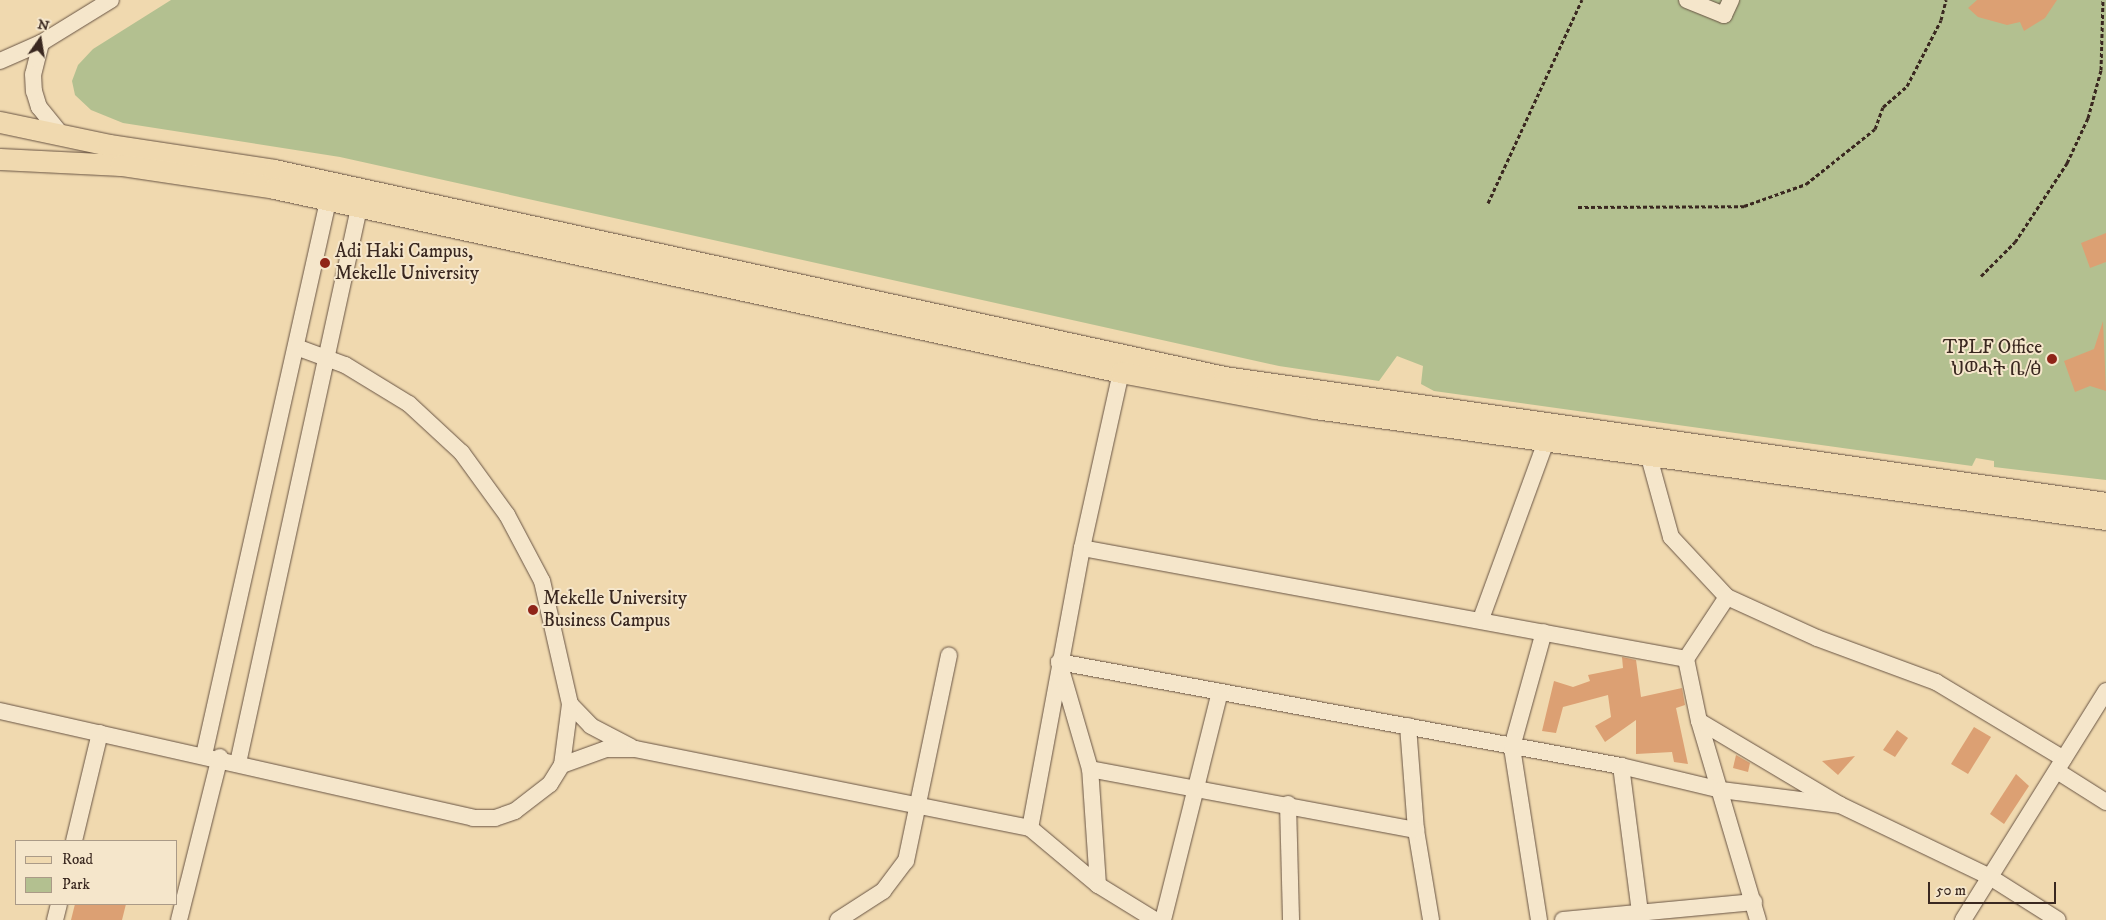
<!DOCTYPE html>
<html>
<head>
<meta charset="utf-8">
<style>
	body { margin:0 }
	#map { position:relative; width:2106px; height:920px; overflow:hidden; background:#f0d9af; font-family:"IM FELL DW Pica","Noto Serif Ethiopic",serif }
	div>[style] { position:absolute }
	[style*='--x'] { left:calc(var(--x)*1px); top:calc(var(--y)*1px); width:calc(var(--w)*1px); rotate:calc(var(--a)*1deg) }
	.green>* { inset:0; background:#b3c090 }
	.building>* { inset:0; background:#dca073 }
	.path>* { height:3px; margin-top:-1.5px; transform-origin:0; background:repeating-linear-gradient(90deg,#3a2820 0 4px,transparent 0 6.5px) }
	.roads { filter:drop-shadow(0 0 1px #685444) drop-shadow(0 0 1px #685444) }
	.minor>* { height:16px; margin:-8px; padding:0 8px; transform-origin:8px; border-radius:8px; background:#f5e6cb }
	.major>* { height:21px; margin:-10.5px; padding:0 10.5px; transform-origin:10.5px; border-radius:10.5px; background:#f0d9af }
	.dots>* { width:14px; height:14px; translate:-50% -50%; box-sizing:border-box; border:2px solid #f5e6cb; border-radius:50% }
	span { translate:-50% -50%; white-space:nowrap; text-align:center; line-height:1.15; -webkit-text-stroke:4px #f5e6cb; paint-order:stroke }
	.poi-label { font-size:19px; color:#3a2820 }
	.left { translate:0 -50%; text-align:left }
	.right { translate:-100% -50%; text-align:right }
	.legend { position:absolute; left:15px; top:840px; width:162px; height:65px; box-sizing:border-box; background:#f5e6cb; border:1px solid #aa9a87; margin:0; padding:6px 9px; list-style:none; font-size:15px; color:#3a2820 }
	.legend li { display:flex; align-items:center; gap:10px; height:25px }
	.legend b { width:25px; border:1px solid #aa9a87 }
	.north { position:absolute; left:15px; top:15px; width:50px; height:50px; -webkit-text-stroke:4px #f5e6cb; paint-order:stroke; rotate:13deg; font-size:14px; font-weight:700; line-height:20px; text-align:center; color:#3a2820 }
	.north::after { content:''; display:block; margin:auto; width:18px; height:22px; background:#3a2820; clip-path:polygon(50% 0,100% 100%,50% 72%,0 100%) }
	.scale { position:absolute; left:1928px; top:882px; width:128px; height:22px; box-sizing:border-box; border:2px solid #3a2820; border-top:0; padding-left:6px; font-size:15px; line-height:18px; white-space:nowrap; color:#3a2820; -webkit-text-stroke:4px #f5e6cb; paint-order:stroke }
</style>
</head>
<body>
<div id="map">
	<div class="green">
		<div style="clip-path:polygon(171px 0,2106px 0,2106px 480px,1994px 467px,1994px 461px,1976px 458px,1972px 466px,1434px 391px,1421px 384px,1423px 366px,1397px 356px,1379px 381px,1279px 366px,340px 157px,123px 123px,91px 110px,75px 95px,72px 81px,78px 65px,93px 49px)"></div>
	</div>
	<div class="building">
		<div style="clip-path:polygon(1977px 0,2057px 0,2045px 18px,2024px 31px,2020px 22px,2007px 25px,1978px 17px,1968px 8px)"></div>
		<div style="clip-path:polygon(2106px 233px,2106px 262px,2090px 268px,2081px 243px)"></div>
		<div style="clip-path:polygon(2103px 321px,2106px 391px,2090px 386px,2075px 392px,2064px 361px,2094px 349px)"></div>
		<div style="clip-path:polygon(1622px 657px,1636px 660px,1641px 697px,1682px 688px,1685px 705px,1676px 708px,1688px 764px,1674px 762px,1672px 752px,1636px 754px,1636px 720px,1605px 742px,1595px 726px,1611px 717px,1608px 695px,1563px 707px,1556px 733px,1542px 731px,1554px 681px,1573px 687px,1590px 681px,1588px 675px,1623px 668px)"></div>
		<div style="clip-path:polygon(1974px 727px,1991px 737px,1968px 774px,1951px 764px)"></div>
		<div style="clip-path:polygon(1897px 730px,1908px 738px,1895px 757px,1883px 750px)"></div>
		<div style="clip-path:polygon(1736px 755px,1750px 763px,1748px 772px,1733px 768px)"></div>
		<div style="clip-path:polygon(1855px 756px,1838px 775px,1822px 761px)"></div>
		<div style="clip-path:polygon(2016px 774px,2029px 786px,2004px 824px,1990px 814px)"></div>
		<div style="clip-path:polygon(75px 904px,126px 904px,122px 920px,71px 920px)"></div>
	</div>
	<div class="path">
		<div style="--x:1488;--y:203;--w:224;--a:-65.2"></div>
		<div style="--x:1578;--y:207;--w:166;--a:-0.3"></div>
		<div style="--x:1744;--y:206;--w:66;--a:-19.5"></div>
		<div style="--x:1806;--y:184;--w:88;--a:-38.6"></div>
		<div style="--x:1875;--y:129;--w:23;--a:-70"></div>
		<div style="--x:1883;--y:107;--w:32;--a:-41"></div>
		<div style="--x:1907;--y:86;--w:74;--a:-62.7"></div>
		<div style="--x:1941;--y:20;--w:21;--a:-76"></div>
		<div style="--x:1981;--y:276;--w:48;--a:-45"></div>
		<div style="--x:2015;--y:242;--w:95;--a:-56.6"></div>
		<div style="--x:2067;--y:163;--w:50;--a:-65"></div>
		<div style="--x:2088;--y:118;--w:50;--a:-74.8"></div>
		<div style="--x:2101;--y:70;--w:70;--a:-88.4"></div>
	</div>
	<div class="roads">
		<div class="minor">
			<div style="--x:1687;--y:0;--w:40;--a:22"></div>
			<div style="--x:1724;--y:15;--w:17;--a:-65"></div>
			<div style="--x:41;--y:43;--w:32;--a:104"></div>
			<div style="--x:33;--y:74;--w:17;--a:87"></div>
			<div style="--x:34;--y:91;--w:17;--a:73"></div>
			<div style="--x:39;--y:107;--w:32;--a:51"></div>
			<div style="--x:0;--y:61;--w:45;--a:-23.7"></div>
			<div style="--x:41;--y:43;--w:82;--a:-31.6"></div>
			<div style="--x:1121;--y:372;--w:180;--a:102.5"></div>
			<div style="--x:1082;--y:548;--w:285;--a:100.5"></div>
			<div style="--x:1030;--y:828;--w:89;--a:40"></div>
			<div style="--x:1098;--y:885;--w:67;--a:31.6"></div>
			<div style="--x:1649;--y:457;--w:83;--a:74.6"></div>
			<div style="--x:1671;--y:537;--w:82;--a:47"></div>
			<div style="--x:1727;--y:597;--w:99;--a:24.5"></div>
			<div style="--x:1817;--y:638;--w:127;--a:20.3"></div>
			<div style="--x:1936;--y:682;--w:149;--a:31"></div>
			<div style="--x:1082;--y:548;--w:614;--a:10.41"></div>
			<div style="--x:1727;--y:597;--w:74;--a:123.5"></div>
			<div style="--x:1686;--y:659;--w:63;--a:78.2"></div>
			<div style="--x:1699;--y:721;--w:208;--a:73.5"></div>
			<div style="--x:1481;--y:619;--w:186;--a:-69.9"></div>
			<div style="--x:570;--y:704;--w:30;--a:46"></div>
			<div style="--x:591;--y:726;--w:45;--a:27.7"></div>
			<div style="--x:0;--y:711;--w:485;--a:12.7"></div>
			<div style="--x:473;--y:818;--w:22;--a:0"></div>
			<div style="--x:495;--y:818;--w:21;--a:-19"></div>
			<div style="--x:515;--y:811;--w:44;--a:-37.6"></div>
			<div style="--x:550;--y:784;--w:22;--a:-58"></div>
			<div style="--x:562;--y:765;--w:62;--a:-82.5"></div>
			<div style="--x:570;--y:704;--w:126;--a:-102.8"></div>
			<div style="--x:542;--y:581;--w:75;--a:-117.9"></div>
			<div style="--x:507;--y:515;--w:77;--a:-126"></div>
			<div style="--x:462;--y:453;--w:72;--a:-137.2"></div>
			<div style="--x:409;--y:404;--w:75;--a:-148.6"></div>
			<div style="--x:345;--y:365;--w:52;--a:-159.8"></div>
			<div style="--x:1699;--y:721;--w:164;--a:30.8"></div>
			<div style="--x:1840;--y:805;--w:166;--a:25.6"></div>
			<div style="--x:1990;--y:877;--w:80;--a:32.3"></div>
			<div style="--x:1408;--y:726;--w:104;--a:85.6"></div>
			<div style="--x:1416;--y:830;--w:91;--a:80.5"></div>
			<div style="--x:204;--y:755;--w:568;--a:-77.38"></div>
			<div style="--x:238;--y:763;--w:568;--a:-77.7"></div>
			<div style="--x:562;--y:765;--w:47;--a:-20"></div>
			<div style="--x:606;--y:749;--w:29;--a:0"></div>
			<div style="--x:635;--y:749;--w:403;--a:11.3"></div>
			<div style="--x:1621;--y:766;--w:148;--a:82.6"></div>
			<div style="--x:1090;--y:769;--w:332;--a:10.6"></div>
			<div style="--x:2057;--y:771;--w:58;--a:32.3"></div>
			<div style="--x:1288;--y:804;--w:116;--a:88.5"></div>
			<div style="--x:74;--y:841;--w:111;--a:-76.5"></div>
			<div style="--x:1098;--y:885;--w:116;--a:-93.9"></div>
			<div style="--x:1090;--y:769;--w:111;--a:-106.2"></div>
			<div style="--x:1059;--y:662;--w:572;--a:10.48"></div>
			<div style="--x:1621;--y:766;--w:103;--a:13.5"></div>
			<div style="--x:1721;--y:790;--w:120;--a:7.2"></div>
			<div style="--x:55;--y:920;--w:16;--a:-76"></div>
			<div style="--x:179;--y:920;--w:168;--a:-75.9"></div>
			<div style="--x:838;--y:920;--w:54;--a:-32.8"></div>
			<div style="--x:883;--y:891;--w:38;--a:-53"></div>
			<div style="--x:906;--y:861;--w:210;--a:-78.2"></div>
			<div style="--x:1163;--y:920;--w:235;--a:-76"></div>
			<div style="--x:1539;--y:920;--w:175;--a:-98.9"></div>
			<div style="--x:1512;--y:747;--w:119;--a:-74.5"></div>
			<div style="--x:1563;--y:920;--w:192;--a:-5.4"></div>
			<div style="--x:1963;--y:920;--w:270;--a:-58"></div>
		</div>
		<div class="major">
			<div style="--x:0;--y:122;--w:111;--a:11.9"></div>
			<div style="--x:109;--y:145;--w:167;--a:8.6"></div>
			<div style="--x:274;--y:170;--w:972;--a:12.29"></div>
			<div style="--x:1224;--y:377;--w:891;--a:8.13"></div>
			<div style="--x:0;--y:159;--w:121;--a:2.8"></div>
			<div style="--x:121;--y:165;--w:155;--a:8.5"></div>
			<div style="--x:274;--y:188;--w:867;--a:12.26"></div>
			<div style="--x:1121;--y:372;--w:197;--a:10.5"></div>
			<div style="--x:1315;--y:408;--w:799;--a:7.99"></div>
		</div>
	</div>
	<div class="dots">
		<div style="left:325px;top:263px;background:#8f2418"></div>
		<div style="left:2052px;top:359px;background:#8f2418"></div>
		<div style="left:533px;top:610px;background:#8f2418"></div>
	</div>
	<div class="poi-label">
		<span class="left" style="left:335px;top:263px">Adi Haki Campus,<br>Mekelle University</span>
		<span class="right" style="left:2042px;top:359px">TPLF Office<br>ህወሓት ቤ/ፅ</span>
		<span class="left" style="left:543px;top:610px">Mekelle University<br>Business Campus</span>
	</div>
	<ul class="legend">
	<li><b style="height:6px;background:#f0d9af"></b>Road</li>
	<li><b style="height:14px;background:#b3c090"></b>Park</li>
	</ul>
	<div class="north">N</div>
	<div class="scale">50 m</div>
</div>
</body>
</html>
